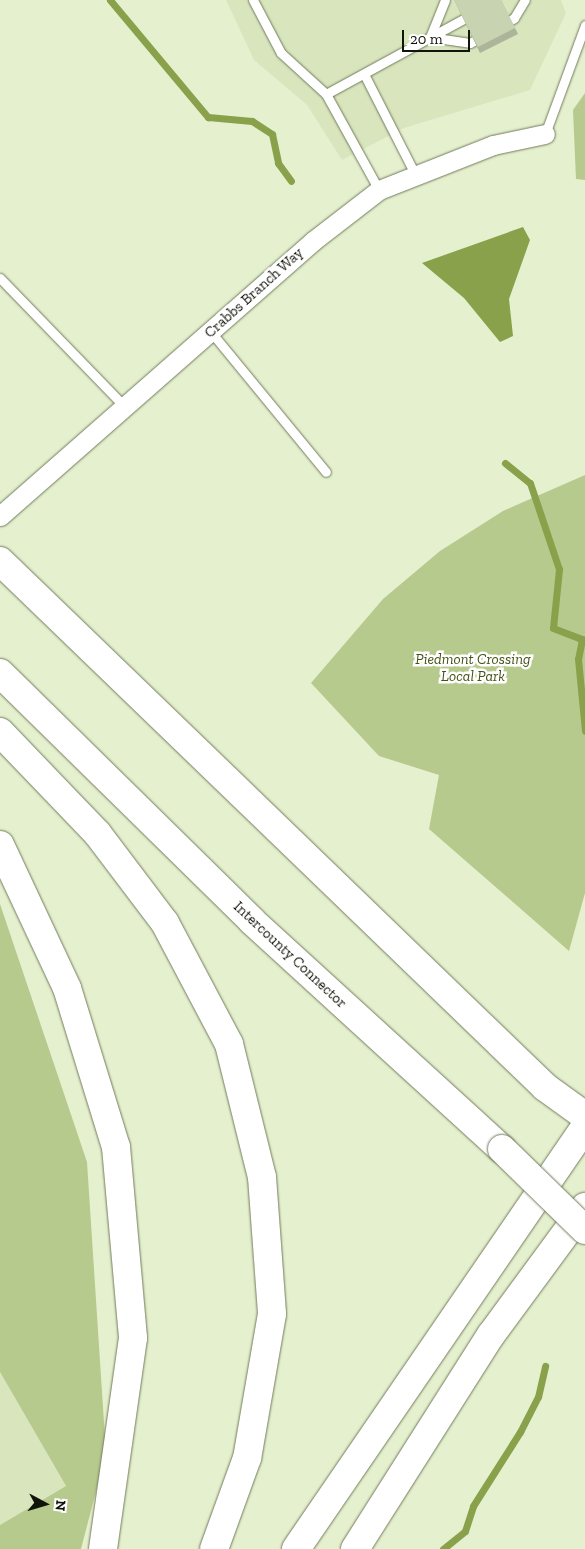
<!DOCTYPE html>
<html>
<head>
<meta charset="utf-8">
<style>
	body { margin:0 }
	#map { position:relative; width:585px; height:1549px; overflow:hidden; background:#e5f0ce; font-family:"Zilla Slab",serif }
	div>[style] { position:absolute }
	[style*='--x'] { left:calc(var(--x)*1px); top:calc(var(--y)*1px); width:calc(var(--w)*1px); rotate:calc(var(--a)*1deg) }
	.built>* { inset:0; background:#d9e6bd }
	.green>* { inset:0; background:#b7ca8d }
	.water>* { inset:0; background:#89a14a }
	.stream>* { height:7px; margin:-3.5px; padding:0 3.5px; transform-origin:3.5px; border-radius:3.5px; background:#89a14a }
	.roads { filter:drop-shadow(0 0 1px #727b5d) drop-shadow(0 0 1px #727b5d) }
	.lane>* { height:9px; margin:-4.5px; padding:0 4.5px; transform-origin:4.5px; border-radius:4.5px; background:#fff }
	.street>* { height:19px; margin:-9.5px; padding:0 9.5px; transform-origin:9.5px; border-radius:9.5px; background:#fff }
	.highway>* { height:28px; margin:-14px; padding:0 14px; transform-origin:14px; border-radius:14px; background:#fff }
	.bridges { filter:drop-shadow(0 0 1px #727b5d) drop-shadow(0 0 1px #727b5d) }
	.highway-bridge>* { height:28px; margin:-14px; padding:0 14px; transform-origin:14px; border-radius:14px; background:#fff }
	.wall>* { inset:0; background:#acb599 }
	.building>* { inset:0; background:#c8d3b2 }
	span { translate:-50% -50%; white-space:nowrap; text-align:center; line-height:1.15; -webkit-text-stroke:5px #fff; paint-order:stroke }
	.street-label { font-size:15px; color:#111409 }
	.park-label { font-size:15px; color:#445314; font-style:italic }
	.north { position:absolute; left:20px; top:1479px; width:50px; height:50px; -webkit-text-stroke:4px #fff; paint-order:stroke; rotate:96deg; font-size:14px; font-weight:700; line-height:20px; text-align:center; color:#111409 }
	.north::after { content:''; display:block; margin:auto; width:18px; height:22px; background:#111409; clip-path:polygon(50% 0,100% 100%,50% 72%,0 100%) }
	.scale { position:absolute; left:402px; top:30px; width:68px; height:22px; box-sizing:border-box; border:2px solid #111409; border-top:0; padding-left:6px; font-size:15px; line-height:18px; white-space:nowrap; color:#111409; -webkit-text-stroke:4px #fff; paint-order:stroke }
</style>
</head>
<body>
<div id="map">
	<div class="built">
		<div style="clip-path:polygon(226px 0,561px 0,566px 13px,530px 90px,404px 128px,342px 160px,307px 105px,254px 60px)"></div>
		<div style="clip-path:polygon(0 1372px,66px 1486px,0 1525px)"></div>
	</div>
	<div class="green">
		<div style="clip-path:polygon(585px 93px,585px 180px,576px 179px,573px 110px)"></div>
		<div style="clip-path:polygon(585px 475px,585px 893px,569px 951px,429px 829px,439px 775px,379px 756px,311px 683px,383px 599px,440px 551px,503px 511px)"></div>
		<div style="clip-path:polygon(0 904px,87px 1162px,106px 1453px,81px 1549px,0 1549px,0 1525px,66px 1486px,0 1372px)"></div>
	</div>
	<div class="water">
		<div style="clip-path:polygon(523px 227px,530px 240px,509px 299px,513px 336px,500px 342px,464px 298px,422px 263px)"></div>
	</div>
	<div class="stream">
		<div style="--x:110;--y:0;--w:153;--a:50.1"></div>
		<div style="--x:208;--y:117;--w:44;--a:5.2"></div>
		<div style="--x:252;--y:121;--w:24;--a:33"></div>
		<div style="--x:272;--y:134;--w:30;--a:78"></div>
		<div style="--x:278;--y:163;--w:22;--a:54"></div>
		<div style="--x:505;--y:463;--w:32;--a:39"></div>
		<div style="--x:530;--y:483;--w:91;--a:71.4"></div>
		<div style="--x:559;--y:569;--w:59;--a:95.8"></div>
		<div style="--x:553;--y:628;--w:31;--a:21"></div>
		<div style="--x:582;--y:639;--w:20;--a:101"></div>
		<div style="--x:578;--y:659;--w:72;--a:84.4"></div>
		<div style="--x:443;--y:1549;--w:28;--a:-39"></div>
		<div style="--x:465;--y:1531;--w:26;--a:-72"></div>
		<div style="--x:473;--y:1506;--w:88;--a:-57.6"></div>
		<div style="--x:520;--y:1432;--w:39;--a:-63"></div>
		<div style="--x:538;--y:1397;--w:32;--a:-77"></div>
	</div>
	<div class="roads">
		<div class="lane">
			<div style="--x:253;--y:0;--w:60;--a:62.2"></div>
			<div style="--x:281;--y:53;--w:61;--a:42.3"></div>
			<div style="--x:326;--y:94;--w:110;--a:61.1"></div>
			<div style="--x:445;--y:0;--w:40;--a:112"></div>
			<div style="--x:430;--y:37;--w:40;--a:8.5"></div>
			<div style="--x:470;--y:43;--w:14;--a:-30"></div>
			<div style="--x:502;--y:25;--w:14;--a:-30"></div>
			<div style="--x:514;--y:18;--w:21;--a:-59"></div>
			<div style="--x:364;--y:74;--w:112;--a:63"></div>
			<div style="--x:326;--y:94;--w:167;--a:-28.6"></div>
			<div style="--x:545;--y:134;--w:116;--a:-69.8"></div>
			<div style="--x:0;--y:278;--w:180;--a:45.9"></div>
			<div style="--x:211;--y:332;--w:181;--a:50.6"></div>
		</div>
		<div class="street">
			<div style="--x:0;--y:516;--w:417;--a:-41.3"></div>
			<div style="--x:313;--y:241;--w:83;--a:-37.7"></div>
			<div style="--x:379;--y:190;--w:123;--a:-21.5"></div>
			<div style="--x:493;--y:145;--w:53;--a:-11.9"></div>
		</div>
		<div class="highway">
			<div style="--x:0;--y:561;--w:757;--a:43.98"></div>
			<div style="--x:545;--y:1087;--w:49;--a:35.9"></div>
			<div style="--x:0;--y:673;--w:354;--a:44.5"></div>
			<div style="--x:252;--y:921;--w:338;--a:42.4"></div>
			<div style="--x:0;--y:732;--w:140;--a:46.2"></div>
			<div style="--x:97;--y:833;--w:113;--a:52.9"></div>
			<div style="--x:165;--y:923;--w:137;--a:62.1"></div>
			<div style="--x:229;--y:1044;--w:137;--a:76.1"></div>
			<div style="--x:262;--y:1177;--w:137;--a:85.8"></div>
			<div style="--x:272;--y:1314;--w:146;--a:99.8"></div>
			<div style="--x:247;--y:1458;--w:97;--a:109.9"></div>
			<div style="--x:0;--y:845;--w:158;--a:64.9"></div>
			<div style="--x:67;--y:988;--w:166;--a:72.9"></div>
			<div style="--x:116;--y:1147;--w:192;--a:84.9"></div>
			<div style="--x:133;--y:1338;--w:213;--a:98.1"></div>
			<div style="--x:296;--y:1549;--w:511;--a:-55.6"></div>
			<div style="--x:355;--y:1549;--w:254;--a:-57.6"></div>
			<div style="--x:491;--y:1335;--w:159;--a:-53.7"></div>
		</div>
	</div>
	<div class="bridges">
		<div class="highway-bridge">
			<div style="--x:502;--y:1149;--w:116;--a:44.3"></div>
		</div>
	</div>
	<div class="wall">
		<div style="clip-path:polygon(454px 0,501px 0,518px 34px,480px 53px)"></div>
	</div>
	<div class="building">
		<div style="clip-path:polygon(454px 0,501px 0,515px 28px,478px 47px)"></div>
	</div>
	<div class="street-label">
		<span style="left:254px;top:293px;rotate:-42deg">Crabbs Branch Way</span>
		<span style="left:290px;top:955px;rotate:43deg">Intercounty Connector</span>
	</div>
	<div class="park-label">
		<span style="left:473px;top:668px">Piedmont Crossing<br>Local Park</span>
	</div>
	<div class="north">N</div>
	<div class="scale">20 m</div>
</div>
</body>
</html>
